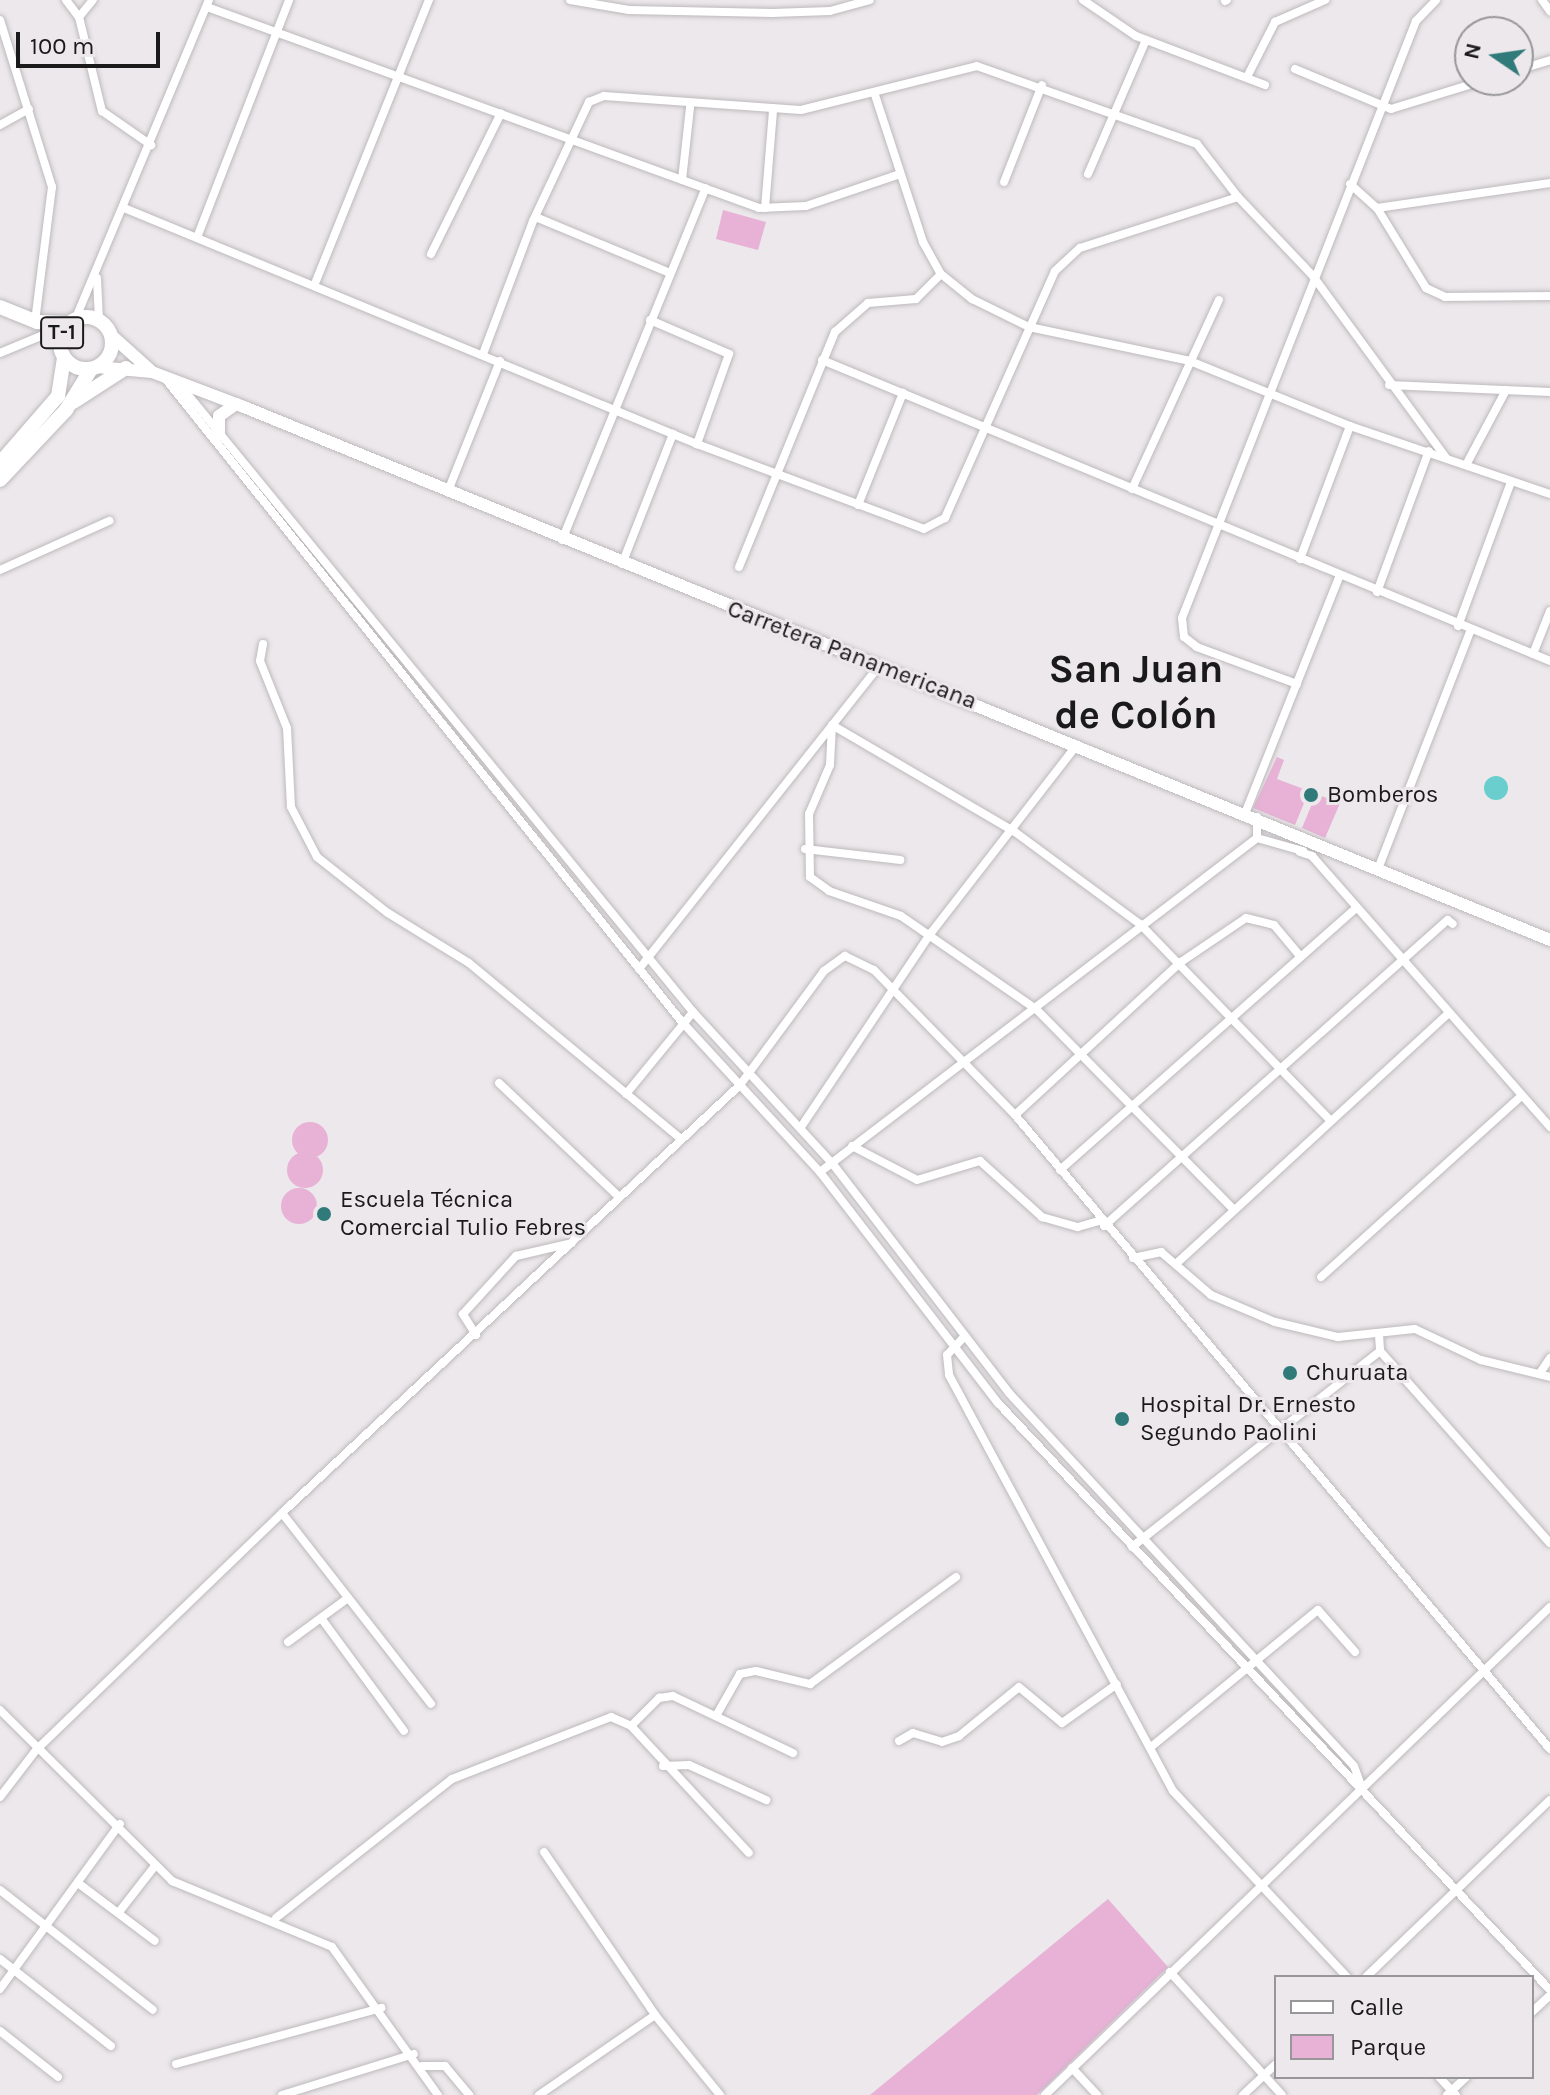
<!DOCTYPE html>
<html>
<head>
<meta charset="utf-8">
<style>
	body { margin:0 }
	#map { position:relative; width:1550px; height:2095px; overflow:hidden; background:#ece8eb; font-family:Karla,sans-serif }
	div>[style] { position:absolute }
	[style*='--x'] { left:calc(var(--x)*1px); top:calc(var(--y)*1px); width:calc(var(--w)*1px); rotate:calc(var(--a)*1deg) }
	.green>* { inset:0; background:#e7b2d6 }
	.round { border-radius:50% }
	.water>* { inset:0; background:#6acece }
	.roads { filter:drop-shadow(0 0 2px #bdb9bc) drop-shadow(0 0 2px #bdb9bc) }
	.minor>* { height:8px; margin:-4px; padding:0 4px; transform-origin:4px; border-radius:4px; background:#fff }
	.primary>* { height:12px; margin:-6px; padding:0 6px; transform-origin:6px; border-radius:6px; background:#fff }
	.trunk>* { height:14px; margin:-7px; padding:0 7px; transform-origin:7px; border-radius:7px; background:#fff }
	.trunk>.ring { margin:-7px; padding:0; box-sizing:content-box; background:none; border:14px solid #fff; border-radius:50% }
	.dots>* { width:22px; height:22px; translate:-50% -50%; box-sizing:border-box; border:4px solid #ece8eb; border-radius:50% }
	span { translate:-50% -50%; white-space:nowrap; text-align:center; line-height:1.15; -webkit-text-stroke:6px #ece8eb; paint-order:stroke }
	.shield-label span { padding:2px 6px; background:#ece8eb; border:2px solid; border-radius:6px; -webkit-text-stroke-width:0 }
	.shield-label { font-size:22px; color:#1b1a1b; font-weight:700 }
	.street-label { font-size:24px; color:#1b1a1b }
	.poi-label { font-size:24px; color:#1b1a1b }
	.left { translate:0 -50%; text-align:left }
	.town-label { font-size:40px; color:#1b1a1b; font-weight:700 }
	.legend { position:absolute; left:1274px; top:1975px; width:260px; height:104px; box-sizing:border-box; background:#ece8eb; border:2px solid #989698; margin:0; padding:10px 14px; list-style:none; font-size:24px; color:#1b1a1b }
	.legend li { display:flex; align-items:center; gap:16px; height:40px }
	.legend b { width:40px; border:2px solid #989698 }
	.north { position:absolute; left:1454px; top:16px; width:80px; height:80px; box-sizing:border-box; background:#ece8eb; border:2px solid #989698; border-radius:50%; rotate:283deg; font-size:22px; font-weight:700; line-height:32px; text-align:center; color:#1b1a1b }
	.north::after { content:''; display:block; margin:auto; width:28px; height:36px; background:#317a7a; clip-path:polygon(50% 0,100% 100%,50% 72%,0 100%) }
	.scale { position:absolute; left:16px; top:32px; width:144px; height:36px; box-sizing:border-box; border:4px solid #1b1a1b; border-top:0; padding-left:10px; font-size:24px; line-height:28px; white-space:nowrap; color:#1b1a1b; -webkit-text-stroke:6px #ece8eb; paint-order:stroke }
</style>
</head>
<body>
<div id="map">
	<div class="green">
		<div style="clip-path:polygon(723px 210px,766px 222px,758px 250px,716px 239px)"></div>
		<div style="clip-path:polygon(1277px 757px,1284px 760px,1277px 779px,1309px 791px,1295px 825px,1253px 808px)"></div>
		<div style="clip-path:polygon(1339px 792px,1344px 794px,1325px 838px,1302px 828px,1316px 794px,1335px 801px)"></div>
		<div class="round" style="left:292px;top:1122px;width:36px;height:36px"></div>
		<div class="round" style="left:287px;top:1152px;width:36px;height:36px"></div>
		<div class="round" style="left:281px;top:1188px;width:36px;height:36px"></div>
		<div style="clip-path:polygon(1108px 1899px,1168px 1967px,1037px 2095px,870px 2095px)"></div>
	</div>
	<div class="water">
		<div class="round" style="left:1484px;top:776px;width:24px;height:24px"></div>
	</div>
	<div class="roads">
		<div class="minor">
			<div style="--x:66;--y:0;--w:21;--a:53"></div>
			<div style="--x:79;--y:17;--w:97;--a:76.3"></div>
			<div style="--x:102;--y:111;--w:60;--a:34.8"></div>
			<div style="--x:570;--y:0;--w:60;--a:9.6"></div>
			<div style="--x:629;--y:10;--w:143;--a:1.2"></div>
			<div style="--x:772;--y:13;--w:58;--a:-2"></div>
			<div style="--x:830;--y:11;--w:41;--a:-15.4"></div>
			<div style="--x:1083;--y:0;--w:64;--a:34.2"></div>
			<div style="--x:1136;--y:36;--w:138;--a:20.8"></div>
			<div style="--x:1542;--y:0;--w:14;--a:54"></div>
			<div style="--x:1225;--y:1;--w:2;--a:-27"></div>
			<div style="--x:207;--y:7;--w:587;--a:20.01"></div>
			<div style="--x:759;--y:208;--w:47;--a:-2.4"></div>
			<div style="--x:806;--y:206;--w:99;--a:-18.8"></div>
			<div style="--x:79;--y:17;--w:22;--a:-51"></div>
			<div style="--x:0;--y:20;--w:175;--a:72.7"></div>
			<div style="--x:52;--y:187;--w:135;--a:97.2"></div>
			<div style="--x:1295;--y:69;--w:104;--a:22.6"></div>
			<div style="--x:1391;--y:109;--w:98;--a:-17.1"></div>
			<div style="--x:1518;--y:70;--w:34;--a:-17"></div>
			<div style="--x:1247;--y:77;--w:62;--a:-63"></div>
			<div style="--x:1275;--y:22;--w:55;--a:-23.7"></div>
			<div style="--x:875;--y:95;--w:155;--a:71.9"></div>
			<div style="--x:923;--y:242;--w:37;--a:61"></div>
			<div style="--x:941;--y:274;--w:40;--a:39"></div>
			<div style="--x:972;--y:299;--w:64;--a:26.2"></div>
			<div style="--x:1029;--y:327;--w:165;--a:11.9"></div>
			<div style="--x:1190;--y:361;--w:173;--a:22.1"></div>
			<div style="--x:1350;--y:426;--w:211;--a:18.8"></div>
			<div style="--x:0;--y:125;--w:33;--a:-29"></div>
			<div style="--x:1088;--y:174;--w:146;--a:-66.6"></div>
			<div style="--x:682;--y:180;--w:73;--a:-83.7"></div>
			<div style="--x:1004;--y:182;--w:104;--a:-68.6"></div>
			<div style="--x:1350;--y:184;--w:36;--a:42"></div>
			<div style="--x:1377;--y:208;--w:94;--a:58.5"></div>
			<div style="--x:1426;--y:288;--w:21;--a:25"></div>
			<div style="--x:1445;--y:297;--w:105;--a:-0.5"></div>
			<div style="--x:124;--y:208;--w:620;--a:22.39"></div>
			<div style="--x:697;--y:444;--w:242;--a:20.5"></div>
			<div style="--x:924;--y:529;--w:24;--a:-28"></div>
			<div style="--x:945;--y:518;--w:270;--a:-66"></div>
			<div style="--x:1055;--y:271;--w:34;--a:-43"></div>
			<div style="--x:1080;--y:248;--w:166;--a:-17.9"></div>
			<div style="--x:1238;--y:197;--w:109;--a:46.5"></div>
			<div style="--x:1313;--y:276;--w:225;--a:53.8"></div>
			<div style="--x:765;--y:208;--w:98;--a:-85.3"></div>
			<div style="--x:1377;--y:208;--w:175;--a:-8.2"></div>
			<div style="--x:538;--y:218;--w:143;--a:22.6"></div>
			<div style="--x:198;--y:235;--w:252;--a:-68.8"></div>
			<div style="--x:431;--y:254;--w:157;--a:-63.6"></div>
			<div style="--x:97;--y:278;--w:42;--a:87.3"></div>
			<div style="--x:316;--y:281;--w:303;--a:-68.1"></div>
			<div style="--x:75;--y:320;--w:347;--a:-67.3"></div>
			<div style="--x:650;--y:320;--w:86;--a:23.3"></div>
			<div style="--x:729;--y:354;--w:96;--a:109.6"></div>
			<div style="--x:0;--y:353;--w:52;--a:-22.6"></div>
			<div style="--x:483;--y:354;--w:142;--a:-69.4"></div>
			<div style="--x:533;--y:221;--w:132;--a:-64.8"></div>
			<div style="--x:589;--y:102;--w:16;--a:-22"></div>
			<div style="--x:604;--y:96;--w:197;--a:4.1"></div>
			<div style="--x:801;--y:110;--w:181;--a:-14"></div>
			<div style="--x:977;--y:66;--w:233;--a:19.5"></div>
			<div style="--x:1197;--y:144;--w:67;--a:52.3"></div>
			<div style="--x:822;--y:360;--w:788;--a:22.46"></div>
			<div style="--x:163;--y:376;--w:829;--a:51.22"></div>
			<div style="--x:682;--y:1022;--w:204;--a:47.4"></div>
			<div style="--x:820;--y:1172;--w:292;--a:52.4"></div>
			<div style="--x:998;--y:1403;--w:806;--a:46.76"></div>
			<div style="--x:180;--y:385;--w:810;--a:50.71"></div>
			<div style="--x:693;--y:1012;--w:205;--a:47.4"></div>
			<div style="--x:832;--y:1163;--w:290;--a:52.4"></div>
			<div style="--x:1009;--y:1393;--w:508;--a:47.23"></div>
			<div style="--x:1354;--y:1766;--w:20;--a:70"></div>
			<div style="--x:1389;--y:385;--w:161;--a:2.5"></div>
			<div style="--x:1466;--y:465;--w:85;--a:-61.9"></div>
			<div style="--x:1132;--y:489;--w:208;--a:-65.3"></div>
			<div style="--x:448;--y:491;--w:140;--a:-68.2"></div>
			<div style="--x:858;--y:505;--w:121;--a:-68.1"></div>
			<div style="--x:562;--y:540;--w:380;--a:-67.8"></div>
			<div style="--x:1300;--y:559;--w:142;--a:-69.4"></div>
			<div style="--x:622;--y:564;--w:140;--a:-68.6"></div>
			<div style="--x:739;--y:567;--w:254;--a:-67.8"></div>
			<div style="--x:835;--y:332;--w:44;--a:-41.3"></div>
			<div style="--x:868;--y:303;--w:48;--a:-4.8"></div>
			<div style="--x:916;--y:299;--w:35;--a:-45"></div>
			<div style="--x:0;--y:570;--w:120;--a:-24.2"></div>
			<div style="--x:1377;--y:592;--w:150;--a:-69.8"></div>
			<div style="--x:1458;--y:626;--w:153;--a:-69.8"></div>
			<div style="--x:263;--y:644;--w:17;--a:100"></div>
			<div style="--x:260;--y:661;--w:72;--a:68.1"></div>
			<div style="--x:287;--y:728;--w:79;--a:87.1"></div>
			<div style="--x:291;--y:807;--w:56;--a:62.5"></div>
			<div style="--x:317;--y:857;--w:90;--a:38.3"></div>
			<div style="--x:388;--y:913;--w:95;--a:31.7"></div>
			<div style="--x:469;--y:963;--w:274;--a:39.7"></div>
			<div style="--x:1533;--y:654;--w:46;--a:-68.4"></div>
			<div style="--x:1297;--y:684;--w:107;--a:-159.7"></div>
			<div style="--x:1197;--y:647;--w:16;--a:-142"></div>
			<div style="--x:1184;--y:637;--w:19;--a:-96"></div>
			<div style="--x:1182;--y:618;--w:641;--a:-68.6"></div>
			<div style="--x:1416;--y:21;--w:29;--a:-46"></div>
			<div style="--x:832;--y:725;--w:40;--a:92.9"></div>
			<div style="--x:830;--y:765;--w:53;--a:113.2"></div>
			<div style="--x:809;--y:814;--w:63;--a:89.1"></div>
			<div style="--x:810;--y:877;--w:24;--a:36"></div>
			<div style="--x:829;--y:891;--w:76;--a:19.1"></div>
			<div style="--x:901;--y:916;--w:164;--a:34.6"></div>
			<div style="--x:1036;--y:1009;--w:281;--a:45.4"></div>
			<div style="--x:832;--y:725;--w:212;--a:30.3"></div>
			<div style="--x:1015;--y:832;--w:155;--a:36.4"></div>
			<div style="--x:1140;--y:924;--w:273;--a:45.9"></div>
			<div style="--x:1246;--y:811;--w:254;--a:-68.3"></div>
			<div style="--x:1257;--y:817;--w:21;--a:90"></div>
			<div style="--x:1257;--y:838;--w:48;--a:15.8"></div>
			<div style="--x:805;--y:849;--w:96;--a:6.6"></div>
			<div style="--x:1300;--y:852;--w:13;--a:18"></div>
			<div style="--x:1312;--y:856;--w:361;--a:48.7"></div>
			<div style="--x:1378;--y:869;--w:254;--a:-68.8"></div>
			<div style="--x:639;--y:969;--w:387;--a:-51.6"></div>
			<div style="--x:499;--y:1083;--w:166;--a:43.5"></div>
			<div style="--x:626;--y:1094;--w:106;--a:-50.7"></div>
			<div style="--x:1015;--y:1115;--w:226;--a:-42.7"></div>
			<div style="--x:1181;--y:962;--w:78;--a:-34.1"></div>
			<div style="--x:1246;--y:918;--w:29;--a:14"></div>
			<div style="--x:1274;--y:925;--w:39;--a:50"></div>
			<div style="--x:801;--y:1127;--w:234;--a:-56.2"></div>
			<div style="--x:931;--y:933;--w:238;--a:-52.2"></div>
			<div style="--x:852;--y:1146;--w:73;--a:27.6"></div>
			<div style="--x:917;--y:1180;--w:66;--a:-16.8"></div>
			<div style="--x:980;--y:1161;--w:84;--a:42.1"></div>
			<div style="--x:1042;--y:1217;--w:37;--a:16"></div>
			<div style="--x:1078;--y:1227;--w:22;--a:-16"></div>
			<div style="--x:1060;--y:1170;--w:395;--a:-41.5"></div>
			<div style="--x:820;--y:1172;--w:550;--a:-37.39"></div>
			<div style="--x:1104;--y:1226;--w:460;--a:-41.7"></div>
			<div style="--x:1448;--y:920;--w:6;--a:39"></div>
			<div style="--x:1133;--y:1258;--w:29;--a:-12"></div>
			<div style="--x:1161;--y:1252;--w:66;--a:40.7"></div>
			<div style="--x:1211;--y:1295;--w:69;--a:22.9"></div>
			<div style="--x:1275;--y:1322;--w:65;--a:13.4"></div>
			<div style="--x:1338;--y:1337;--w:77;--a:-5.9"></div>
			<div style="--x:1415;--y:1329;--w:73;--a:25.2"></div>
			<div style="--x:1481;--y:1360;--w:71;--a:13.8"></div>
			<div style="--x:1177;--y:1263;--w:368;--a:-42.6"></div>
			<div style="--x:1321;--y:1277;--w:270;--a:-42.1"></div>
			<div style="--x:476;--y:1335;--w:25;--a:-122"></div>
			<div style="--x:463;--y:1314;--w:79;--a:-47.6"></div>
			<div style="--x:516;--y:1256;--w:57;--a:-13.1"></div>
			<div style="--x:1379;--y:1335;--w:16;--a:86"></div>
			<div style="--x:1380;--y:1351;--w:256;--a:48.5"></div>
			<div style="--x:963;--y:1338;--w:23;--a:133"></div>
			<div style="--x:947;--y:1355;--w:20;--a:84"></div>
			<div style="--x:949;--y:1375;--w:472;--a:61.7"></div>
			<div style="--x:1173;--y:1791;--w:255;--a:46.9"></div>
			<div style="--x:1540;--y:1373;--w:18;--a:-56"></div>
			<div style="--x:282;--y:1513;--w:242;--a:52"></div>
			<div style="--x:1132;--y:1547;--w:316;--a:-38.3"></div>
			<div style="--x:321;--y:1618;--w:140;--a:53.7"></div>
			<div style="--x:288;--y:1642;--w:74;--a:-36.3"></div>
			<div style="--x:0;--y:1710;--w:243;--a:44.8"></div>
			<div style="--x:172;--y:1881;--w:173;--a:22.4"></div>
			<div style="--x:332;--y:1947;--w:182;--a:54.4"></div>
			<div style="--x:716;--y:1716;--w:48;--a:-60.3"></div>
			<div style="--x:740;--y:1674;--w:16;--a:-11"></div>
			<div style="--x:756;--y:1671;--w:56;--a:13.5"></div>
			<div style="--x:810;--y:1684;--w:181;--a:-36.2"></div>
			<div style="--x:631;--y:1726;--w:40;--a:-45"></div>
			<div style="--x:659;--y:1698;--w:14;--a:-8"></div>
			<div style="--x:673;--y:1696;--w:133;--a:25.4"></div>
			<div style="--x:899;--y:1741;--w:16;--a:-30"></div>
			<div style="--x:913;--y:1733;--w:30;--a:17"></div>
			<div style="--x:942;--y:1742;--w:18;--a:-19"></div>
			<div style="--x:959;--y:1736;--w:77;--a:-39.2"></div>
			<div style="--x:1019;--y:1687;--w:56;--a:39.9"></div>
			<div style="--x:1062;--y:1723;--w:67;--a:-35.3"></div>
			<div style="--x:1151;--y:1747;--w:216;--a:-39.4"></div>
			<div style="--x:1318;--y:1610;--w:56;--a:48.6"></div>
			<div style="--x:663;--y:1766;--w:26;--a:-2"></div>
			<div style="--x:689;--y:1765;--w:85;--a:24.4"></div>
			<div style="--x:0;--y:1797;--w:61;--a:-52.4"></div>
			<div style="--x:37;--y:1749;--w:340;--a:-43.9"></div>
			<div style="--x:282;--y:1513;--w:627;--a:-43.06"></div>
			<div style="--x:740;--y:1085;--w:142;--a:-53.6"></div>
			<div style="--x:824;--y:971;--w:26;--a:-36"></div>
			<div style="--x:845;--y:956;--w:32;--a:26"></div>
			<div style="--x:874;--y:970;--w:202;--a:45.8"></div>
			<div style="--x:1015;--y:1115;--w:830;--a:49.84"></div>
			<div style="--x:544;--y:1852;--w:197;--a:55.7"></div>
			<div style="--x:655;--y:2015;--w:103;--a:50.9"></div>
			<div style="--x:78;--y:1883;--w:96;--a:37"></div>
			<div style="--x:0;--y:1890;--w:194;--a:38.1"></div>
			<div style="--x:119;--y:1912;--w:58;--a:-52"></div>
			<div style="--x:276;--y:1918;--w:224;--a:-38.3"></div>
			<div style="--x:452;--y:1779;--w:171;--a:-21.3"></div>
			<div style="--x:611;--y:1717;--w:22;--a:24"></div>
			<div style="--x:631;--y:1726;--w:173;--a:47.1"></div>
			<div style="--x:0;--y:1959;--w:141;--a:38.1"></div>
			<div style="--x:1170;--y:1972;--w:166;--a:47.7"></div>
			<div style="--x:1366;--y:1977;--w:255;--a:-43.9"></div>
			<div style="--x:0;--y:1989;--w:204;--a:-54"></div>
			<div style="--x:1532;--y:2012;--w:25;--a:-43"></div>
			<div style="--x:0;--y:2031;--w:74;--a:38.4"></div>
			<div style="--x:176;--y:2064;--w:213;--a:-15.3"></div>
			<div style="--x:422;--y:2066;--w:23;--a:0"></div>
			<div style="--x:445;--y:2066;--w:38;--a:50"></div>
			<div style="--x:1072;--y:2068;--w:37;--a:47"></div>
			<div style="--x:1439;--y:2077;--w:25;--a:47"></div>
			<div style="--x:282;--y:2095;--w:138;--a:-17.3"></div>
			<div style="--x:539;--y:2095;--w:141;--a:-34.6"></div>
			<div style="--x:1045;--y:2095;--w:702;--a:-44.02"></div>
			<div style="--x:1243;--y:2095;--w:45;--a:-43.2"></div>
			<div style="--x:1447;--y:2095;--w:26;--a:-43"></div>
		</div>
		<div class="primary">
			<div style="--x:111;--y:335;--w:52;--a:41.9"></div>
			<div style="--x:97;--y:367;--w:55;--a:5.2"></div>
			<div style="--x:152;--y:372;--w:98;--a:20.8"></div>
			<div style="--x:244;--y:407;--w:1411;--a:22.2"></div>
			<div style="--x:219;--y:434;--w:18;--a:-90"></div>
			<div style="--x:219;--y:416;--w:21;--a:-35"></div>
		</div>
		<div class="trunk">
			<div style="--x:0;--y:307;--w:40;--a:22"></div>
			<div style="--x:37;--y:322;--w:32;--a:2"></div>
			<div class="ring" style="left:60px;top:317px;width:38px;height:38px"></div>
			<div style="--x:73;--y:402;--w:63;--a:-32.7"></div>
			<div style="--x:0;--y:463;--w:89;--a:-49.1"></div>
			<div style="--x:58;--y:396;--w:38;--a:-81"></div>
			<div style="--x:0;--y:480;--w:96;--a:-46.7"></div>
			<div style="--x:66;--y:410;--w:48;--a:-58.6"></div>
		</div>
	</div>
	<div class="dots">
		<div style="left:1311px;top:795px;background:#317a7a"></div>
		<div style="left:324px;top:1214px;background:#317a7a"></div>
		<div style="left:1290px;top:1373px;background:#317a7a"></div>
		<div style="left:1122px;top:1419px;background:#317a7a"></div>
	</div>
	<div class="shield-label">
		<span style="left:62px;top:333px">T-1</span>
	</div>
	<div class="street-label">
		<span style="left:852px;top:655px;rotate:21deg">Carretera Panamericana</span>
	</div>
	<div class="poi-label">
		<span class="left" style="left:1327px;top:795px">Bomberos</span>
		<span class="left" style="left:340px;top:1214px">Escuela Técnica<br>Comercial Tulio Febres</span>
		<span class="left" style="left:1306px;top:1373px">Churuata</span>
		<span class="left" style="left:1140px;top:1419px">Hospital Dr. Ernesto<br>Segundo Paolini</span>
	</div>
	<div class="town-label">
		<span style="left:1136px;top:692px">San Juan<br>de Colón</span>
	</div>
	<ul class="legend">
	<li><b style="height:10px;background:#fff"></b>Calle</li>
	<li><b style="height:22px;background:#e7b2d6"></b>Parque</li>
	</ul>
	<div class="north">N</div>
	<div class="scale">100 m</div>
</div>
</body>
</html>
